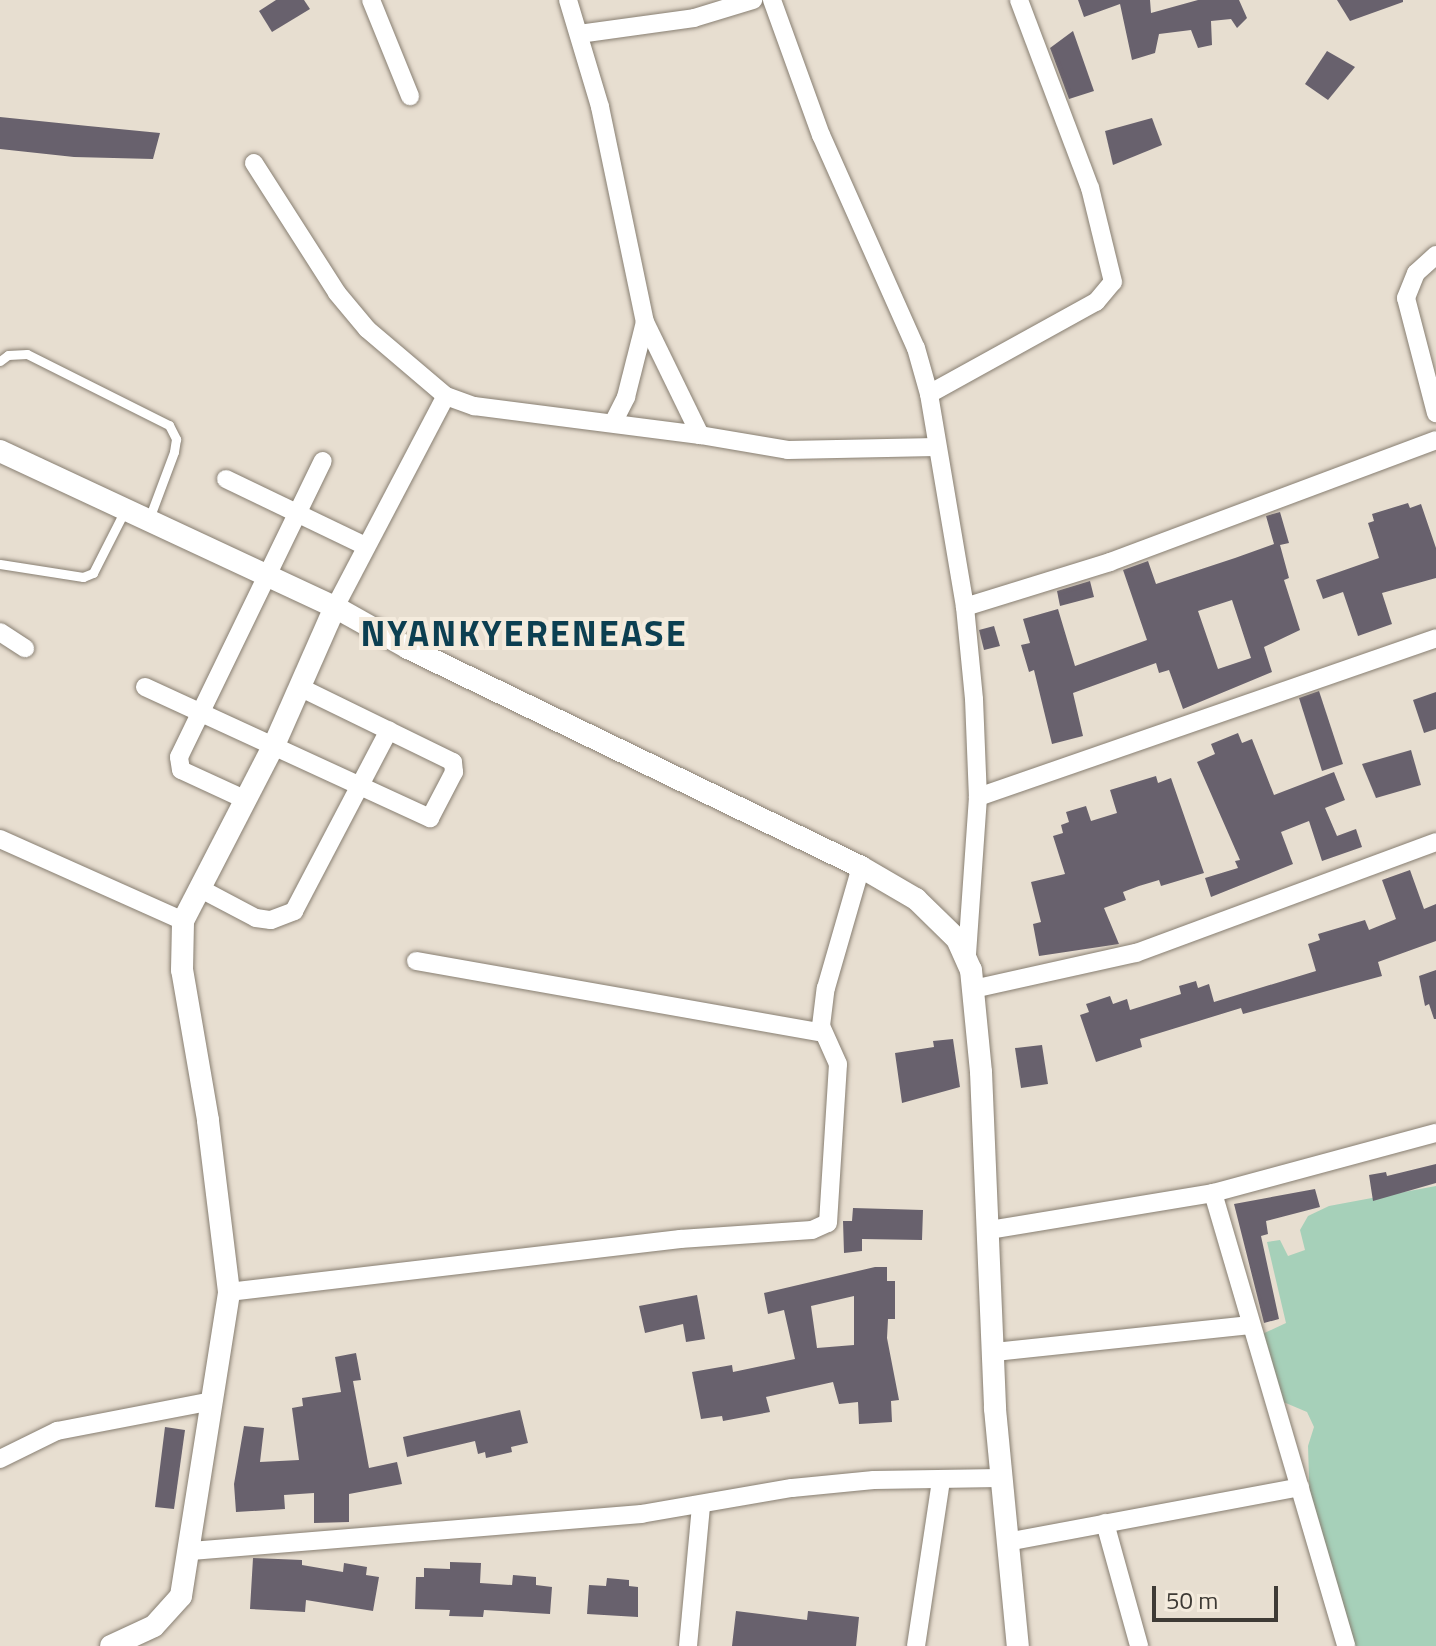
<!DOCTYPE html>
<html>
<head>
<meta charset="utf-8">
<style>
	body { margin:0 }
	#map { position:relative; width:1436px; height:1646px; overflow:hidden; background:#e7ded0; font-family:"Titillium Web",sans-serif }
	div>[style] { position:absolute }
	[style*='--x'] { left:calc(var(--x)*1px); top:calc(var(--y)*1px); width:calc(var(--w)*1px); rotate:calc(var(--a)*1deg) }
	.green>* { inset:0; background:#a6d0b9 }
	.building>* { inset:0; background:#68616d }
	.roads { filter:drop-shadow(0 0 2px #887f72) drop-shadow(0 0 2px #887f72) }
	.service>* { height:9px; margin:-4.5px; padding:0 4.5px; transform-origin:4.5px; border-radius:4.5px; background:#fff }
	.minor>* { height:18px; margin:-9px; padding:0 9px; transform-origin:9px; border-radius:9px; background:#fff }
	.tertiary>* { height:22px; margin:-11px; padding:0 11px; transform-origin:11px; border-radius:11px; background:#fff }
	span { translate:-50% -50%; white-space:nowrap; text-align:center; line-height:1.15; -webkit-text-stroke:8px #f4ebdd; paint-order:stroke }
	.district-label { font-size:36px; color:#0c3f51; font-weight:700; letter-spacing:2px }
	.scale { position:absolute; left:1152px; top:1586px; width:126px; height:36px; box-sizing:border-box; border:4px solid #3e3a35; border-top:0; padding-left:10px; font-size:24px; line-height:28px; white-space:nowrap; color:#3e3a35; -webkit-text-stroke:6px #f4ebdd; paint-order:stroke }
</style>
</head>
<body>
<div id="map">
	<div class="green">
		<div style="clip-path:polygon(1436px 1186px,1436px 1646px,1348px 1646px,1310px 1510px,1308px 1446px,1314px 1427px,1307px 1412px,1281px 1401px,1260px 1335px,1286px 1323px,1267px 1242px,1280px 1240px,1288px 1256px,1305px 1250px,1300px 1230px,1308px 1216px,1329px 1206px)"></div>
	</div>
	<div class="building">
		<div style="clip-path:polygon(276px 0,304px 0,310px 9px,272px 32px,259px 11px)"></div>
		<div style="clip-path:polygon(1078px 0,1150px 0,1151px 13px,1198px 0,1239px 0,1247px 18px,1237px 28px,1231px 19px,1211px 21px,1212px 45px,1198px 48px,1191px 30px,1159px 34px,1155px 53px,1132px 60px,1120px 4px,1084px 17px)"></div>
		<div style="clip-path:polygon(1337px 0,1403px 0,1403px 2px,1350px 21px)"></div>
		<div style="clip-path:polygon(1073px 31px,1094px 91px,1069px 99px,1050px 48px)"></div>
		<div style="clip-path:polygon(1327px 51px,1355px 67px,1328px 100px,1305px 84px)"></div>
		<div style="clip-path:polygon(0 117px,88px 126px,160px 133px,153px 159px,74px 157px,0 149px)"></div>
		<div style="clip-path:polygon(1152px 118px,1162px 145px,1113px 165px,1105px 131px)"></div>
		<div style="clip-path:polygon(1408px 503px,1410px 508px,1421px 504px,1436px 548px,1436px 578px,1382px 593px,1392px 624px,1358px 636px,1343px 592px,1323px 599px,1316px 580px,1379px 558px,1368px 523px,1374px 521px,1372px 514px)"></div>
		<div style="clip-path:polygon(evenodd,1280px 512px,1289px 543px,1280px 545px,1289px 578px,1284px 580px,1300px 630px,1264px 647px,1272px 672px,1183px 709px,1169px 670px,1159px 673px,1156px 663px,1073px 693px,1083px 736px,1052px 744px,1034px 670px,1029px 672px,1021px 645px,1030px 643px,1023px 619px,1058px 609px,1075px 666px,1147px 640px,1123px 570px,1148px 561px,1156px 584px,1235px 558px,1274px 544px,1266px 516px,1280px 512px,1232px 600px,1251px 658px,1218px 669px,1198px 611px,1232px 600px)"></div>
		<div style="clip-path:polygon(1090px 581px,1094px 597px,1060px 606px,1057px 591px)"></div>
		<div style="clip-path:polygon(994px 626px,1000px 646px,984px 650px,979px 630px)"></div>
		<div style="clip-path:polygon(1319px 691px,1343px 764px,1322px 771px,1299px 698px)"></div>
		<div style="clip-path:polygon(1436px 692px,1436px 729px,1424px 733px,1413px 700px)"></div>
		<div style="clip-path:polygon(1238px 733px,1242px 743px,1252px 739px,1274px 795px,1334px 772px,1345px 800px,1325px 808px,1337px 836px,1356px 829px,1362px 847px,1322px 861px,1309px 821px,1281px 832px,1293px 864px,1211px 897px,1205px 878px,1238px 868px,1235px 861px,1240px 860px,1197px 762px,1215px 754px,1211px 744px)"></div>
		<div style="clip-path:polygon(1411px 750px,1421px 785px,1376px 798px,1362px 764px)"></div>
		<div style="clip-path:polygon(1156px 776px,1158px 783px,1171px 778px,1204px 873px,1161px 886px,1159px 880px,1139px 886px,1123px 892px,1126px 900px,1104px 908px,1119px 944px,1039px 956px,1033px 924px,1041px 922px,1031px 882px,1065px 874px,1053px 836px,1063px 833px,1061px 825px,1069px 822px,1066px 812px,1086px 806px,1091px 821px,1117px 813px,1110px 790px)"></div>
		<div style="clip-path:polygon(1410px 870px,1424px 909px,1436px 904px,1436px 941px,1378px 962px,1382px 976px,1243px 1014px,1241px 1008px,1140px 1039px,1142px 1047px,1096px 1062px,1080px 1015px,1089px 1012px,1086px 1004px,1110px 996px,1113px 1004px,1127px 999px,1130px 1010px,1181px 994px,1179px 986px,1196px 981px,1198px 988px,1209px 984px,1214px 1002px,1316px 971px,1308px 944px,1320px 940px,1318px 934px,1365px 920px,1369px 930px,1396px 919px,1382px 880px)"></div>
		<div style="clip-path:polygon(1436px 970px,1436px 1019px,1434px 1019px,1429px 1004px,1425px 1006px,1419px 976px)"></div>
		<div style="clip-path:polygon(953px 1039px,960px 1087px,902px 1103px,895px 1053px,934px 1047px,933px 1041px)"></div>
		<div style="clip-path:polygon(1042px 1045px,1048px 1084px,1021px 1088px,1015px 1048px)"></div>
		<div style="clip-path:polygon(1436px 1164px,1436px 1183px,1373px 1201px,1369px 1175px,1386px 1172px,1387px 1176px)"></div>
		<div style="clip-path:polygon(1315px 1189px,1320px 1207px,1266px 1221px,1268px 1234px,1261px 1236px,1279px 1319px,1264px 1323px,1234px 1204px)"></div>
		<div style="clip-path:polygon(853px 1208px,923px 1210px,922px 1240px,862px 1239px,862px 1251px,844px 1253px,843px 1221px,852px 1221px)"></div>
		<div style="clip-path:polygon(evenodd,875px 1267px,887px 1267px,887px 1281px,895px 1281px,895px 1319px,888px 1319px,887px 1338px,899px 1400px,891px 1401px,892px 1422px,859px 1424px,858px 1402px,839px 1404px,833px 1382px,766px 1397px,770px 1412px,723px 1421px,722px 1416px,701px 1419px,692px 1372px,732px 1365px,733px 1372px,795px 1359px,784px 1310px,768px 1314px,764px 1293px,875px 1267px,854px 1296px,854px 1345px,817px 1348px,811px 1306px,854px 1296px)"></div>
		<div style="clip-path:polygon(697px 1295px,705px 1339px,686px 1342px,683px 1324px,645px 1333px,639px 1306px)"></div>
		<div style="clip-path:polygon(356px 1353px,361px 1380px,353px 1381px,369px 1468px,397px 1462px,402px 1484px,349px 1494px,349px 1522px,314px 1523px,314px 1493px,284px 1495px,285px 1509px,236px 1512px,234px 1484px,244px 1426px,264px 1428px,260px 1462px,299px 1460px,292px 1408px,303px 1406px,302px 1398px,341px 1392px,335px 1357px)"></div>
		<div style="clip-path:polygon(520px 1410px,528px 1443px,511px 1447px,512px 1452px,486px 1458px,485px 1452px,478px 1454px,475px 1441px,407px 1457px,403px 1437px)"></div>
		<div style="clip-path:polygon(165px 1427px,185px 1430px,174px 1509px,155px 1507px)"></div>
		<div style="clip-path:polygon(253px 1558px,302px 1560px,302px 1565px,343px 1572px,344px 1563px,367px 1567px,366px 1575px,379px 1577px,373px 1611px,306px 1600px,305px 1612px,250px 1609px)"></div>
		<div style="clip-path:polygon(450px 1562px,481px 1563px,480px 1583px,512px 1585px,513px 1575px,536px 1577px,536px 1585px,552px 1587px,550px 1614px,484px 1610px,483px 1617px,449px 1616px,450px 1610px,415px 1609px,416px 1577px,424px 1577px,424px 1568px,450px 1569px)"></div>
		<div style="clip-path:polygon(607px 1578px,629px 1580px,629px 1586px,638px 1587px,638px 1617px,587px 1614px,589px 1585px,606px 1586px)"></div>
		<div style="clip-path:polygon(736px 1611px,807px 1620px,808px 1611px,859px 1617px,856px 1646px,732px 1646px)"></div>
	</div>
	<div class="roads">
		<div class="service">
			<div style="--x:0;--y:361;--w:10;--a:-37"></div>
			<div style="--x:8;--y:355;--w:19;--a:-3"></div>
			<div style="--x:27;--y:354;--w:159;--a:26.6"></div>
			<div style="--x:169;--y:425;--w:16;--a:63"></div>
			<div style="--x:176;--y:439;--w:13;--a:99"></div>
			<div style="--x:174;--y:452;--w:72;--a:110.5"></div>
			<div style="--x:0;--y:564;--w:84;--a:8.9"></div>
			<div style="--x:83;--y:577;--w:11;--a:-22"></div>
			<div style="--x:93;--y:573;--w:71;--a:-63.1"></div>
		</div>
		<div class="minor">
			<div style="--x:371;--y:0;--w:104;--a:67.9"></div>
			<div style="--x:568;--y:0;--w:112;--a:73.3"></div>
			<div style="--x:600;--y:107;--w:220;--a:78.2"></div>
			<div style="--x:645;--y:322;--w:126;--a:64"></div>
			<div style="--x:700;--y:435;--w:89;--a:9.7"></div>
			<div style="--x:788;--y:450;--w:148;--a:-1.2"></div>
			<div style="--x:772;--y:0;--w:144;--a:70.1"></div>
			<div style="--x:821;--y:135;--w:233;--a:66"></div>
			<div style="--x:916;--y:348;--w:48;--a:74.2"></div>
			<div style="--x:929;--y:394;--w:216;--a:80.4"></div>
			<div style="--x:965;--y:607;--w:92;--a:84.4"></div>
			<div style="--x:974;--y:699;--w:98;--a:87.7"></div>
			<div style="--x:978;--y:797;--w:157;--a:94"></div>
			<div style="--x:579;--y:34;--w:116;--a:-7.9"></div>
			<div style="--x:694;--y:18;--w:62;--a:-17"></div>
			<div style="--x:254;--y:163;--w:154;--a:57.4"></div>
			<div style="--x:337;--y:293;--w:47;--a:50.2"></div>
			<div style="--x:367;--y:329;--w:104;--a:40.3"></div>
			<div style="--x:446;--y:396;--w:30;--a:20"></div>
			<div style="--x:474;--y:406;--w:228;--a:7.3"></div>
			<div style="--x:1436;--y:255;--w:27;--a:138"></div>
			<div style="--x:1416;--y:273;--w:27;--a:112"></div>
			<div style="--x:1406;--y:298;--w:119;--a:75.4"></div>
			<div style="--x:929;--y:394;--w:191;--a:-28.9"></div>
			<div style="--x:1096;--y:302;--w:26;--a:-50"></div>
			<div style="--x:1113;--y:282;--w:97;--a:-103.7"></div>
			<div style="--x:1090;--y:188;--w:201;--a:-110.7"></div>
			<div style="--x:614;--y:421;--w:27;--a:-63"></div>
			<div style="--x:626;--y:397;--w:77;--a:-75.8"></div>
			<div style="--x:226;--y:479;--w:154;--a:25.7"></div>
			<div style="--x:335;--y:607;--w:238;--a:-62.3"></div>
			<div style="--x:965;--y:607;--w:152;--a:-17.2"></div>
			<div style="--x:1110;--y:562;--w:348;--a:-20.5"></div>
			<div style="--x:0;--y:632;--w:30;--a:33"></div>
			<div style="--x:145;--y:687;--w:314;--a:24.7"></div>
			<div style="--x:430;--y:818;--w:52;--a:-62.4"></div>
			<div style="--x:454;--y:772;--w:10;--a:-96"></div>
			<div style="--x:453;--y:762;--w:169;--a:-154"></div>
			<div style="--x:978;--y:797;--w:485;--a:-19.1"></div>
			<div style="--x:244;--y:799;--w:69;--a:-155.3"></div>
			<div style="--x:181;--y:770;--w:13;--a:-99"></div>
			<div style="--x:179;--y:757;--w:329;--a:-64.1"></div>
			<div style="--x:0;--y:839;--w:201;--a:24.1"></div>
			<div style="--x:199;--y:888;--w:64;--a:27.8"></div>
			<div style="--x:256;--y:918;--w:15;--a:8"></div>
			<div style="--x:271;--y:920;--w:25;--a:-21"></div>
			<div style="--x:294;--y:911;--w:204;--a:-62.3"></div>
			<div style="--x:416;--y:961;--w:413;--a:10"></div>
			<div style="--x:973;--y:989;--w:167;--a:-12.5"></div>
			<div style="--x:1136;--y:953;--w:320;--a:-20.3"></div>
			<div style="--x:1213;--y:1193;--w:472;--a:73.6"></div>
			<div style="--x:990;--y:1230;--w:226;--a:-9.4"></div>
			<div style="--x:1213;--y:1193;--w:231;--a:-15.1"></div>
			<div style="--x:229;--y:1292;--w:454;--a:-6.7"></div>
			<div style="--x:680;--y:1239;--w:132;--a:-3.9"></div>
			<div style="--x:812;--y:1230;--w:17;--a:-24"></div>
			<div style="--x:828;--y:1223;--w:159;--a:-86.4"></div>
			<div style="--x:838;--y:1064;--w:42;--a:-114.1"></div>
			<div style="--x:821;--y:1026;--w:38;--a:-83"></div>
			<div style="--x:826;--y:988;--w:126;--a:-73.9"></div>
			<div style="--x:994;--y:1352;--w:256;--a:-6"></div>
			<div style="--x:0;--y:1459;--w:64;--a:-26.2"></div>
			<div style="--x:57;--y:1431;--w:159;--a:-10.9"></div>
			<div style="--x:1105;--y:1523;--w:128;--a:74.5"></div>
			<div style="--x:1007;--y:1542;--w:298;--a:-10.6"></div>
			<div style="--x:191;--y:1551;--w:452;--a:-4.7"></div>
			<div style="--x:641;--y:1514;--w:153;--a:-9.8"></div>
			<div style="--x:792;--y:1488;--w:82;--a:-5.6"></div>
			<div style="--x:874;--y:1480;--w:126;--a:-0.9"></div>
			<div style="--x:688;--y:1646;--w:141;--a:-84.7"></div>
			<div style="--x:916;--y:1646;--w:168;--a:-81.4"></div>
		</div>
		<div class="tertiary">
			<div style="--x:0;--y:451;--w:370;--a:25"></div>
			<div style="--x:335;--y:607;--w:84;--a:29.3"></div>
			<div style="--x:408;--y:648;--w:503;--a:25.8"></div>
			<div style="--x:861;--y:867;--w:64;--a:30.2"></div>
			<div style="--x:916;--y:899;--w:57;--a:44.3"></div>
			<div style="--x:957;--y:939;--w:34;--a:66"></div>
			<div style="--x:971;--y:970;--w:102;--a:84.4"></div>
			<div style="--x:981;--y:1072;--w:337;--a:87.6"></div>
			<div style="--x:995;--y:1409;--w:238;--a:84.5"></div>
			<div style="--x:111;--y:1646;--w:47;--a:-24.9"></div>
			<div style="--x:154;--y:1626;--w:40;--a:-48"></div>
			<div style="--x:181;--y:1596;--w:308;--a:-81"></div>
			<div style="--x:229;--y:1292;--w:173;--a:-97"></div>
			<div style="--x:208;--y:1120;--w:152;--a:-99.8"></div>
			<div style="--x:182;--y:970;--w:49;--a:-88.8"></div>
			<div style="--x:183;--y:921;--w:200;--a:-62.7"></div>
			<div style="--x:275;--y:743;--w:149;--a:-66.2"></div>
		</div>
	</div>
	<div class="district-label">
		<span style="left:524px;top:633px">NYANKYERENEASE</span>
	</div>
	<div class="scale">50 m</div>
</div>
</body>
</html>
